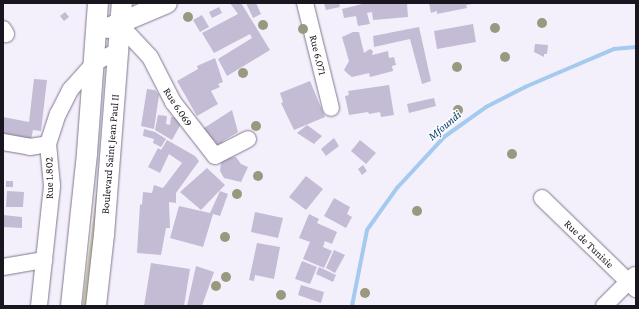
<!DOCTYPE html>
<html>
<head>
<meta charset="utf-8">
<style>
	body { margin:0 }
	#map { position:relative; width:639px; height:309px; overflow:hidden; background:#f4f0fb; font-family:"Crimson Pro",serif }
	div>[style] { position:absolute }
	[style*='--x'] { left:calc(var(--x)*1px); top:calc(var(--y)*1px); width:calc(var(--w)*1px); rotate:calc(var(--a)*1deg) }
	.green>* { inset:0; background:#cacca4 }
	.stream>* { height:4px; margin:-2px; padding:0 2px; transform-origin:2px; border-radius:2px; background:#a5caef }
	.building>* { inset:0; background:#c4bbd4 }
	.roads { filter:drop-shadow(0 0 1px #80778f) drop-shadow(0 0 1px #80778f) }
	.minor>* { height:16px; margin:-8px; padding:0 8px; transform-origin:8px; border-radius:8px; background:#fff }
	.major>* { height:20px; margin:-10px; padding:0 10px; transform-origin:10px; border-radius:10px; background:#fff }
	.trees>* { width:10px; height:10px; margin:-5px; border-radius:50%; background:#9a997f }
	span { translate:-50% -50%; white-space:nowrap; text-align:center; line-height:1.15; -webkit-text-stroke:3px #fff; paint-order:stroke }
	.street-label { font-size:11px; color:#1a161f }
	.water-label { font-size:12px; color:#0b4270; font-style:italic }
	.frame { position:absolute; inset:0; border:4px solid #1a161f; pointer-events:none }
</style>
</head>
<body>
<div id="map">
	<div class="green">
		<div style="clip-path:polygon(108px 68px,88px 306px,82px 306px,97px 188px)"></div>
	</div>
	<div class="stream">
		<div style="--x:352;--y:306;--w:77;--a:-78.8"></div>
		<div style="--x:367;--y:230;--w:52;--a:-54.5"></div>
		<div style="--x:397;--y:188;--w:69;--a:-47.3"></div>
		<div style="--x:444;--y:137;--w:52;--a:-35.5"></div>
		<div style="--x:486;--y:107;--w:44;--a:-27.1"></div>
		<div style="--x:525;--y:87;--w:97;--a:-23.1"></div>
		<div style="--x:614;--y:49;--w:22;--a:-5"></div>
	</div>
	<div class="building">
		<div style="clip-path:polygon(230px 3px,241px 3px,270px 50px,227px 76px,218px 59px,252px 38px,250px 34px,214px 53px,202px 33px,238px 14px)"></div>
		<div style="clip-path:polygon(246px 3px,256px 3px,261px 14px,253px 18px)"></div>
		<div style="clip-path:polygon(324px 3px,339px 3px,340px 7px,326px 10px)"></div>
		<div style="clip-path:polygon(366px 3px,407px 3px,408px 17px,373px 20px,372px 12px,367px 13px,370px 24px,358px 26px,356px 16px,344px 18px,342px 9px)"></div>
		<div style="clip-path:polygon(429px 3px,473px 3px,473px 4px,466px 5px,467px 8px,437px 14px,437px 11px,431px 13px)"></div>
		<div style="clip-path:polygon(219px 7px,222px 13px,212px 18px,209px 12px)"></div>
		<div style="clip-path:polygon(65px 12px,69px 17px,64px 21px,60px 16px)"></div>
		<div style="clip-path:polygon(202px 15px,209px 27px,200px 32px,193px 20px)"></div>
		<div style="clip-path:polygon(473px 24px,476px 42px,437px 49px,434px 31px)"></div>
		<div style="clip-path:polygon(419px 27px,431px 81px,422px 84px,410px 39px,374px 47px,373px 36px)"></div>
		<div style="clip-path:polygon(353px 32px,359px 32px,364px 53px,370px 49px,373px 51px,372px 55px,388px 51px,389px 58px,394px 57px,396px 65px,392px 66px,393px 71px,370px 77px,369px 73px,352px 77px,348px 74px,344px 70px,349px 61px,342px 37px)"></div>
		<div style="clip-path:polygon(535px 44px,548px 45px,547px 54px,544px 54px,544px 57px,534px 52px)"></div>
		<div style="clip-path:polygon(215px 58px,223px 82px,218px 84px,220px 87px,211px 91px,218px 104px,197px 116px,177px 81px,198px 69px,197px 66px)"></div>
		<div style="clip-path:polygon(34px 79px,47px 80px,41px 131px,33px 130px,31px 139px,3px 134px,3px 117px,29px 122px)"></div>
		<div style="clip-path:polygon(310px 81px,325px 117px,294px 130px,281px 103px,283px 102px,280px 93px)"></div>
		<div style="clip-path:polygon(389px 85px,394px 115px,381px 117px,380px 112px,369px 114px,368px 112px,349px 115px,345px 96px,349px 95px,348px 91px)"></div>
		<div style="clip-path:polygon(147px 89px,155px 90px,159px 95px,154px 129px,141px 126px)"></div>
		<div style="clip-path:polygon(434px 98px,436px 106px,409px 113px,407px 104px)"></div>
		<div style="clip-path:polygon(232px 110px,238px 132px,223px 141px,223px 146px,216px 144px,214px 140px,209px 143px,201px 130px)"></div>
		<div style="clip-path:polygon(158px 115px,167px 116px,166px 124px,170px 125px,171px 117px,180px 118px,182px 122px,172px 140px,155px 130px)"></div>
		<div style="clip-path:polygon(307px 125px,322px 136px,314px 144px,297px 133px)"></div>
		<div style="clip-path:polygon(144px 129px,155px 132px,166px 139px,161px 147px,153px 143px,154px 139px,143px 136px)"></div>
		<div style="clip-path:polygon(334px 138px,339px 146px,326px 156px,321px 149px)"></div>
		<div style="clip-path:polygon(167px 140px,195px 156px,199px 161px,176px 193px,176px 203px,169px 202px,170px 228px,166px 228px,161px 255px,137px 253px,140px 204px,142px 205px,143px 192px,152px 193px,154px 185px,163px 188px,182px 163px,169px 154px,160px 173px,148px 167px,158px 148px,161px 150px)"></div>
		<div style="clip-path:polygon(360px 140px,376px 153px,366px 164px,351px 151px)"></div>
		<div style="clip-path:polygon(236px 157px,241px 164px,248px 167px,241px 182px,224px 178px,220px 171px,221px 163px,226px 158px)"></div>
		<div style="clip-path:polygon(363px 165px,367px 171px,362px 175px,358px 169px)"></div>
		<div style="clip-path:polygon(207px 168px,225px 185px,201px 210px,180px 192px)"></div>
		<div style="clip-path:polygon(306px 176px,323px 189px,306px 210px,289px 197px)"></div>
		<div style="clip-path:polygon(6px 181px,13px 181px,13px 187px,6px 187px)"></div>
		<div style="clip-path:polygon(7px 191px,24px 192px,23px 207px,6px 207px)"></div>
		<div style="clip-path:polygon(220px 191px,228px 194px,220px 216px,213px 214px,203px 247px,170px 238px,179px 206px,210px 213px)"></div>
		<div style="clip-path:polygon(334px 198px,350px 207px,347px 214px,352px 217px,346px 228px,324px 216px)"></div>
		<div style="clip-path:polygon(255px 212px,283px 218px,278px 238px,251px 232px)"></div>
		<div style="clip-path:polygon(309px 214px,319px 219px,317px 223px,337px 232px,332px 244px,325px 241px,323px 247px,332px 251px,324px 268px,303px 259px,310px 242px,299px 238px)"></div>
		<div style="clip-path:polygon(3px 215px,22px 217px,22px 228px,3px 227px)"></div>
		<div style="clip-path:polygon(257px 243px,280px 247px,274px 279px,255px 275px,254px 281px,249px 280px)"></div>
		<div style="clip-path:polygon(334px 250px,345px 255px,335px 273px,326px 268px)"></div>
		<div style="clip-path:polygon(302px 261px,317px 267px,310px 284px,295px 279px)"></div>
		<div style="clip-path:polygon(151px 263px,190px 269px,184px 306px,144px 306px)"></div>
		<div style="clip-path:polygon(196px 266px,214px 272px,202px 306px,187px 306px)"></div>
		<div style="clip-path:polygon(319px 267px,336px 275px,333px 282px,316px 274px)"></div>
		<div style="clip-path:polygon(301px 285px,324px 292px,321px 303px,298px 295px)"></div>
	</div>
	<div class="roads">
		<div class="minor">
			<div style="--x:305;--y:3;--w:108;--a:76.1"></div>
			<div style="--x:121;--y:26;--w:42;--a:46.9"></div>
			<div style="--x:150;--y:57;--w:51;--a:62.9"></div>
			<div style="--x:173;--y:102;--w:68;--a:52.1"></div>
			<div style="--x:215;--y:156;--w:37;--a:-27"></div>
			<div style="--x:3;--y:29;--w:6;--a:59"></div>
			<div style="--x:3;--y:142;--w:27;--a:10"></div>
			<div style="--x:30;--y:147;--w:18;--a:-9"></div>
			<div style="--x:542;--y:198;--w:131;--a:44.1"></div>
			<div style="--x:3;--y:267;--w:42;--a:-9.7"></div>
			<div style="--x:39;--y:306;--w:121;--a:-83.8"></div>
			<div style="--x:52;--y:186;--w:42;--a:-95.4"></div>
			<div style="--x:48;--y:144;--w:32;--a:-72"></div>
			<div style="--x:58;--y:114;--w:27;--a:-63"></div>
			<div style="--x:70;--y:90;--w:36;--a:-48"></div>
			<div style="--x:94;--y:63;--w:28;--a:-27"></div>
			<div style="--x:604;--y:306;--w:44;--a:-45"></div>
		</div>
		<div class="major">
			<div style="--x:108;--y:28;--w:64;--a:-23"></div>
			<div style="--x:71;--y:306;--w:154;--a:-84"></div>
			<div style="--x:87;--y:153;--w:150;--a:-85.8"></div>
			<div style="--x:96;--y:306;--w:71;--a:-83.6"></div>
			<div style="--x:104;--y:235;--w:233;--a:-85.6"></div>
		</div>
	</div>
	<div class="trees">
		<div style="left:188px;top:17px"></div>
		<div style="left:542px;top:23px"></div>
		<div style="left:263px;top:25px"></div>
		<div style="left:495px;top:28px"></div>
		<div style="left:303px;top:29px"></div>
		<div style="left:505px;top:57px"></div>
		<div style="left:457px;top:67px"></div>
		<div style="left:243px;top:73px"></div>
		<div style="left:458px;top:110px"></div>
		<div style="left:256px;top:126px"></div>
		<div style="left:512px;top:154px"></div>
		<div style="left:258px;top:176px"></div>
		<div style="left:237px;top:194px"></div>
		<div style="left:417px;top:211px"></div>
		<div style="left:225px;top:237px"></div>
		<div style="left:226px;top:277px"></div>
		<div style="left:216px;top:286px"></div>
		<div style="left:365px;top:293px"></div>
		<div style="left:281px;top:295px"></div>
	</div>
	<div class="street-label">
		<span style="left:318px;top:55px;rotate:76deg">Rue 6.071</span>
		<span style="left:178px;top:107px;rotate:57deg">Rue 6.069</span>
		<span style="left:110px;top:154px;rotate:-85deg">Boulevard Saint Jean Paul II</span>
		<span style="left:49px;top:178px;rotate:-91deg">Rue 1.802</span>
		<span style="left:589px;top:244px;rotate:44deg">Rue de Tunisie</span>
	</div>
	<div class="water-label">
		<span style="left:445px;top:126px;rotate:-40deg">Mfoundi</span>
	</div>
	<div class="frame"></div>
</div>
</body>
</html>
